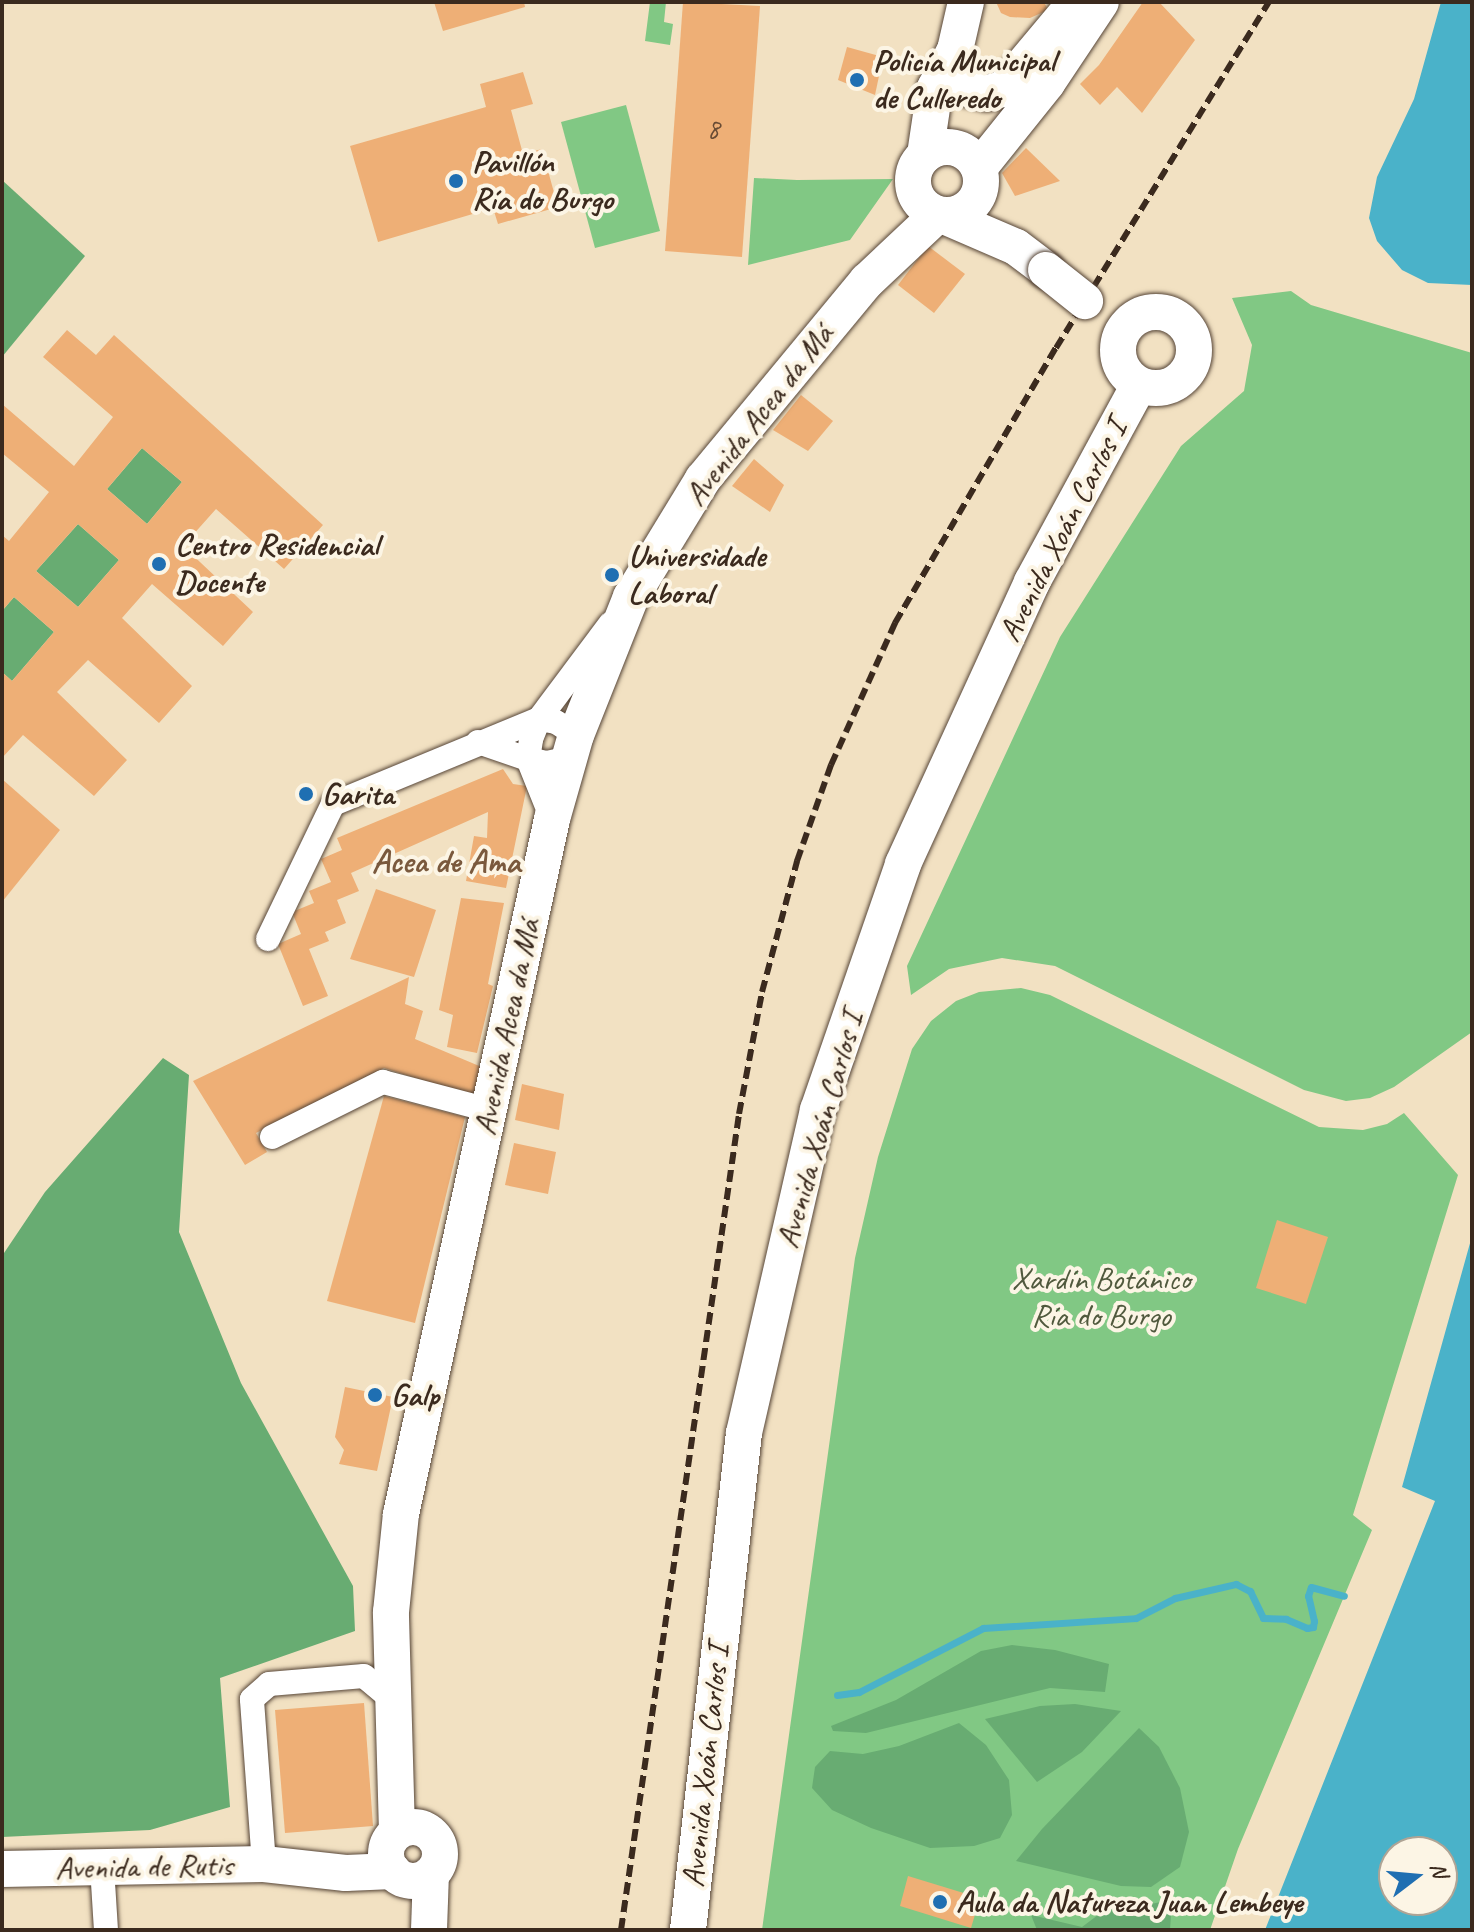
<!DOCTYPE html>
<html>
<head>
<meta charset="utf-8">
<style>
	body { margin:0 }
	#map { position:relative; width:1474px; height:1932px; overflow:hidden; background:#f2e1c2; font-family:Caveat,sans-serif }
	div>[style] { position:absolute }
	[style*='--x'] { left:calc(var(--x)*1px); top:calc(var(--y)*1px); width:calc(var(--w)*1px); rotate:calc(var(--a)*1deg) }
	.green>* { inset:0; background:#81c884 }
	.forest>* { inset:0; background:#68ac72 }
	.water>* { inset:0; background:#4ab2c9 }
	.stream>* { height:7px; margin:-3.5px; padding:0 3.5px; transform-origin:3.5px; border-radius:3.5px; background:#4ab2c9 }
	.building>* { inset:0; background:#eeaf76 }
	.roads { filter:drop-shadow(0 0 2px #564537) drop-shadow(0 0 2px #564537) }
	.street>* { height:24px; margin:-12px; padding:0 12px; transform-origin:12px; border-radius:12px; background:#fff }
	.secondary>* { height:36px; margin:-18px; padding:0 18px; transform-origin:18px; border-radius:18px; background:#fff }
	.secondary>.ring { margin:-18px; padding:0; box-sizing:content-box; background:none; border:36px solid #fff; border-radius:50% }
	.rail>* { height:6px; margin-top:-3px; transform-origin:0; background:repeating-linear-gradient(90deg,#3b2a1e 0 12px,transparent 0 18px) }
	.bridges { filter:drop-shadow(0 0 2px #564537) drop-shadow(0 0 2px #564537) }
	.secondary-bridge>* { height:36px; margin:-18px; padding:0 18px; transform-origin:18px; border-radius:18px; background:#fff }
	.dots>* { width:22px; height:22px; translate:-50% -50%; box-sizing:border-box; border:4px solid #fcf5e5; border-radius:50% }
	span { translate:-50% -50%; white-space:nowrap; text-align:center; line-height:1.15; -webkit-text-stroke:8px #fcf5e5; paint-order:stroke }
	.number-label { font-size:28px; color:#684b34 }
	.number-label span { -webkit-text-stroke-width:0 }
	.poi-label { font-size:32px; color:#3b2a1e; font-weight:700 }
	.left { translate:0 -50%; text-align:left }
	.street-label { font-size:32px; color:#3b2a1e }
	.park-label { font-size:32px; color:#50593d }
	.neighbourhood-label { font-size:34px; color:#7a593d; font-weight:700 }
	.frame { position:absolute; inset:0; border:4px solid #3b2a1e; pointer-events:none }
	.north { position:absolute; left:1378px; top:1836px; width:80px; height:80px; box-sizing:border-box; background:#fcf5e5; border:2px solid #afa495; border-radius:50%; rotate:74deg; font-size:22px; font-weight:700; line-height:32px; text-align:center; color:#3b2a1e }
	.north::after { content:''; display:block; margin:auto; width:28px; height:36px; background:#1f6fb2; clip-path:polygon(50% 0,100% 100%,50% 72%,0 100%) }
</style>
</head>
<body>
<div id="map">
	<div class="green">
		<div style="clip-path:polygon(650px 2px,666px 2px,664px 22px,673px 24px,670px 45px,645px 41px)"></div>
		<div style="clip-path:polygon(626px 105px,660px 231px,595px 248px,561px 122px)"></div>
		<div style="clip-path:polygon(754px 178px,797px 180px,893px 179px,850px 240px,748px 265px)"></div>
		<div style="clip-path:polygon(1291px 291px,1311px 305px,1472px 353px,1472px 1032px,1394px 1087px,1370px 1098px,1346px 1101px,1304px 1090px,1055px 966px,1002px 958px,949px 969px,911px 995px,907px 966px,1060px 637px,1181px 446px,1244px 391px,1252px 345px,1232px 298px)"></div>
		<div style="clip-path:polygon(1021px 988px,1050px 995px,1319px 1127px,1363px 1130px,1387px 1124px,1404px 1113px,1458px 1175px,1353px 1515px,1372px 1530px,1238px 1849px,1210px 1930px,762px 1930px,855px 1258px,878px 1157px,912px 1049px,931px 1021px,956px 1001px,979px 992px)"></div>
	</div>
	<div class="forest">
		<div style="clip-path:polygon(2px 180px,85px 256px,2px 357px)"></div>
		<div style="clip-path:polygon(142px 448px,182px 482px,147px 524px,107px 489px)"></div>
		<div style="clip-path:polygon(78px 524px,119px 560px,78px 607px,36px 571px)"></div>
		<div style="clip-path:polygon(14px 597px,54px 632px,12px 681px,2px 672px,2px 611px)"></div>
		<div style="clip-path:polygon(163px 1058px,189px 1075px,179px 1232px,241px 1383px,353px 1586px,355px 1631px,220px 1678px,230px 1807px,150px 1830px,2px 1837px,2px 1256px,45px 1192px)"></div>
		<div style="clip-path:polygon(1012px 1645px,1055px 1650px,1109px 1664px,1105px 1692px,1050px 1688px,866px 1733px,833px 1731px,831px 1726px,896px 1700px,981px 1651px)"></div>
		<div style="clip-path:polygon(1075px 1704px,1121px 1711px,1082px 1752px,1037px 1782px,985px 1719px,1040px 1706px)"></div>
		<div style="clip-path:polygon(959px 1723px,986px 1745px,1009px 1780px,1012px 1815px,1000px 1838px,974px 1846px,930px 1848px,871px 1828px,832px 1810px,812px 1788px,815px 1767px,830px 1751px,863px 1754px,899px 1746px)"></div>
		<div style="clip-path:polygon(1139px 1728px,1159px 1747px,1180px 1788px,1189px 1832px,1180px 1867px,1151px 1887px,1121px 1886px,1016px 1861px,1042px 1829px)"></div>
		<div style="clip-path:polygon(1118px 1900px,1145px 1905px,1172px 1900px,1170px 1930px,1037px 1930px,1031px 1915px,1082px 1927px)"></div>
	</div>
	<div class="water">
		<div style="clip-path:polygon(1441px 2px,1472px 2px,1472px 285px,1428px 283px,1402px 270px,1377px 241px,1369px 218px,1377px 177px,1414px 99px)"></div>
		<div style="clip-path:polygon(evenodd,1472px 1236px,1472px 1930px,1265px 1930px,1435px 1501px,1402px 1487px,1472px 1236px,1394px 1852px,1442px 1852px,1442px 1900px,1394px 1900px,1394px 1852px)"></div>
	</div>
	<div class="stream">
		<div style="--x:837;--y:1695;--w:22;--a:-8"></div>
		<div style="--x:859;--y:1692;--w:140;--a:-27.3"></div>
		<div style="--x:983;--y:1628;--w:153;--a:-3.7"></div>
		<div style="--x:1136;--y:1618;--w:44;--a:-27.1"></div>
		<div style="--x:1175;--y:1598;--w:63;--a:-12.9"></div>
		<div style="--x:1236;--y:1584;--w:16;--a:27"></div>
		<div style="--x:1250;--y:1591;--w:30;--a:64"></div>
		<div style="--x:1263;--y:1618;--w:23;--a:2"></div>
		<div style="--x:1286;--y:1619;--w:23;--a:23"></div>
		<div style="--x:1307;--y:1628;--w:6;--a:-9"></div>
		<div style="--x:1313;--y:1627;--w:6;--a:-81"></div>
		<div style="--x:1314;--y:1621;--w:26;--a:-103"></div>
		<div style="--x:1308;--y:1596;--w:9;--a:-72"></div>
		<div style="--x:1311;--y:1587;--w:34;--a:15"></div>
	</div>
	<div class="building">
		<div style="clip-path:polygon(434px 2px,524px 2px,525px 7px,443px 31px)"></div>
		<div style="clip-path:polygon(683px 2px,760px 6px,742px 257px,665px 251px)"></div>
		<div style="clip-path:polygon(996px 2px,1044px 2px,1048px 10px,1030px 18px,1010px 17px,1001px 13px)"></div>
		<div style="clip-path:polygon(1143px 2px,1159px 2px,1195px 40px,1142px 113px,1117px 87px,1100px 105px,1080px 84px,1099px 65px)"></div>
		<div style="clip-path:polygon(847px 47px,883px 57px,875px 95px,838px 80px)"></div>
		<div style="clip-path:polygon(523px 72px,533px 104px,511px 110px,523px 154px,542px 149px,558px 207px,498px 224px,493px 208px,378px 242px,350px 146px,486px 107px,480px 84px)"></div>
		<div style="clip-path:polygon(1026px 148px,1060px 181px,1015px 196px,1002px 173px)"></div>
		<div style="clip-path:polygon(928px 246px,965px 274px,934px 313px,898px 285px)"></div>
		<div style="clip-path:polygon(evenodd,67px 330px,96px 355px,114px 335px,323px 525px,284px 569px,216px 509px,183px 546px,253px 612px,223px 646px,152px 584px,122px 618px,192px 686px,159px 723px,88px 660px,57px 692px,127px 760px,94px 796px,23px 735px,2px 758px,2px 672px,12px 681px,54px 632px,14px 597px,2px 611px,2px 535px,9px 541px,49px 492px,2px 453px,2px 404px,74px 466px,113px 417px,43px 357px,67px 330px,142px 448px,182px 482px,147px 524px,107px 489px,142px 448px,67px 330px,78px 524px,119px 560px,78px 607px,36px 571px,78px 524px)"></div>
		<div style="clip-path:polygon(801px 395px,833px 421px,808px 451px,773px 430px)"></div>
		<div style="clip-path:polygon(754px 459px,784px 485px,770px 512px,732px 486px)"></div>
		<div style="clip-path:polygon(503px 769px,513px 784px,527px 786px,506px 888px,466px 881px,474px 836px,487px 838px,488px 812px,351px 873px,359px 891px,337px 900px,346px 923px,325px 932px,329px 941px,309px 949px,328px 996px,303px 1006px,278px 944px,301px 934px,292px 912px,314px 903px,309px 891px,331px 882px,321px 859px,342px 850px,337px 838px)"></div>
		<div style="clip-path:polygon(2px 779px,60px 830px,2px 902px)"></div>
		<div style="clip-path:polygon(309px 787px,313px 796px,302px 801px,298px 791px)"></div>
		<div style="clip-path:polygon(376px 889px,436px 910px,414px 977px,350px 959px)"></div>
		<div style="clip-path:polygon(461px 898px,504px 903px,488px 984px,493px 986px,477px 1053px,447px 1047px,453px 1015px,439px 1010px)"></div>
		<div style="clip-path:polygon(409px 977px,405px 1004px,423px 1011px,415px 1039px,484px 1068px,475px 1097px,384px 1068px,256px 1133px,267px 1152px,245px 1165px,193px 1081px)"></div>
		<div style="clip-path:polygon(522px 1084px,564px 1094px,559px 1130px,515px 1120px)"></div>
		<div style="clip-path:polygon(384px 1096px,465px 1117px,415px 1323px,327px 1301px)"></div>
		<div style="clip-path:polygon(514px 1143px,556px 1152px,548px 1194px,505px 1185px)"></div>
		<div style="clip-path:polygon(1277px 1220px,1328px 1237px,1306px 1304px,1256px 1288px)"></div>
		<div style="clip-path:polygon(345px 1387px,393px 1397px,377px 1471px,339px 1464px,344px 1450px,335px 1437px)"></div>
		<div style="clip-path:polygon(364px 1703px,373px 1826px,285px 1833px,275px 1710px)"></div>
		<div style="clip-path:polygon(908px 1876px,980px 1898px,971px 1928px,900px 1906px)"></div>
	</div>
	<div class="roads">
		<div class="street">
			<div style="--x:478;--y:742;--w:53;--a:18.8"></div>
			<div style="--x:528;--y:759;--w:65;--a:68.2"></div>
			<div style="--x:570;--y:758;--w:25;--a:168"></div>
			<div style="--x:546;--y:763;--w:18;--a:-167"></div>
			<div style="--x:528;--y:759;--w:20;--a:-81"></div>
			<div style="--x:531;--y:739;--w:22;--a:-68"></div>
			<div style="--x:539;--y:719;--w:17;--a:10"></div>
			<div style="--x:556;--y:722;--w:24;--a:33"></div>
			<div style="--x:268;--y:939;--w:150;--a:-64.3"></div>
			<div style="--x:333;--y:804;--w:223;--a:-22.4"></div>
			<div style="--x:539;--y:719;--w:119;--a:-53.2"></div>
			<div style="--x:272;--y:1137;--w:124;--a:-26.4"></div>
			<div style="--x:383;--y:1082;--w:110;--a:14.8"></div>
			<div style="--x:264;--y:1864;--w:165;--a:-94.2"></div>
			<div style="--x:252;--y:1699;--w:23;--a:-41"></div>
			<div style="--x:269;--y:1684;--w:95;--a:-4.8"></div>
			<div style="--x:364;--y:1676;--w:39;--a:40"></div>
			<div style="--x:102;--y:1867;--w:63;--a:86.4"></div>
		</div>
		<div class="secondary">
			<div style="--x:955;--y:50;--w:30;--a:78"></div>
			<div style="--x:961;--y:79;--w:13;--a:51"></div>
			<div style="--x:969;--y:89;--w:18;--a:13"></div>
			<div style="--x:987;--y:93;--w:16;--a:-14"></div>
			<div style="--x:1003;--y:89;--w:114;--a:-50"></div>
			<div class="ring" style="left:913px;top:147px;width:32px;height:32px"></div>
			<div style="--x:925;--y:155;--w:68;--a:-81.5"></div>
			<div style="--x:935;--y:88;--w:43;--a:-62.2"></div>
			<div style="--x:955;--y:50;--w:49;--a:-77.1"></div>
			<div style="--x:979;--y:168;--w:109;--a:-51.3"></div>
			<div style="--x:1047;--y:83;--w:97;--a:-56.3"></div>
			<div style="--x:944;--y:216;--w:78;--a:23.3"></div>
			<div style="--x:1016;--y:247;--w:38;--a:37"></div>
			<div class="ring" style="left:1118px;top:312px;width:40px;height:40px"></div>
			<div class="ring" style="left:386px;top:1827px;width:18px;height:18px"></div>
			<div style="--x:397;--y:1832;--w:220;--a:-91.6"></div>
			<div style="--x:391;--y:1612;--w:99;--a:-84.2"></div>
			<div style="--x:401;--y:1514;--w:711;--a:-77.74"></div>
			<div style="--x:552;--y:819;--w:87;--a:-74.1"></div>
			<div style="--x:576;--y:735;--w:149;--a:-68.3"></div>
			<div style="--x:631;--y:597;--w:138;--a:-58.6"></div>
			<div style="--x:703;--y:479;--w:257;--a:-50.4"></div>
			<div style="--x:867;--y:281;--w:96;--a:-43.3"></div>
			<div style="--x:2;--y:1869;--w:262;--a:-1.1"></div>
			<div style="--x:264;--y:1864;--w:82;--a:6.3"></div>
			<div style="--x:346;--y:1873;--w:47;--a:-2.4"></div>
			<div style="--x:429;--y:1930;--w:56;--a:-88"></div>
			<div style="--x:688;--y:1930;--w:500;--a:-83.57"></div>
			<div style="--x:744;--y:1433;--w:331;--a:-77.1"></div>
			<div style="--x:818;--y:1110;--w:260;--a:-70.9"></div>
			<div style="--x:903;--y:864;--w:310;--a:-65.4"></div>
			<div style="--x:1032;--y:582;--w:224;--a:-61.5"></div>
		</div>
	</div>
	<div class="rail">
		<div style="--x:621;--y:1930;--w:824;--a:-81.77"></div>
		<div style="--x:739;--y:1114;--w:124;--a:-79.3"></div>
		<div style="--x:762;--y:992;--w:136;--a:-75"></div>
		<div style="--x:797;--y:861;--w:102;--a:-70.5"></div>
		<div style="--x:831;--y:765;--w:156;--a:-65.7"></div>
		<div style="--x:895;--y:623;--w:319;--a:-59.7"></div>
		<div style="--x:1056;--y:348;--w:406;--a:-58.4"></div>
	</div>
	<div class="bridges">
		<div class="secondary-bridge">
			<div style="--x:1046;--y:270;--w:50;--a:38.5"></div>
		</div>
	</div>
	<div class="dots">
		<div style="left:857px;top:80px;background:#1f6fb2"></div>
		<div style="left:456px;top:181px;background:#1f6fb2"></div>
		<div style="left:159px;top:564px;background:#1f6fb2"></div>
		<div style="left:612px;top:575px;background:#1f6fb2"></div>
		<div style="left:306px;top:794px;background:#1f6fb2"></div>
		<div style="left:375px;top:1395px;background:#1f6fb2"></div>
		<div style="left:940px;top:1902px;background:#1f6fb2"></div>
	</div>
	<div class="number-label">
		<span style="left:713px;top:129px">8</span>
	</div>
	<div class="poi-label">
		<span class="left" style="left:873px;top:80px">Policía Municipal<br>de Culleredo</span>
		<span class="left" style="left:472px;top:181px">Pavillón<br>Ría do Burgo</span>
		<span class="left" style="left:175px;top:564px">Centro Residencial<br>Docente</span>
		<span class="left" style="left:628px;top:575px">Universidade<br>Laboral</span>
		<span class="left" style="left:322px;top:794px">Garita</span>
		<span class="left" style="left:391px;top:1395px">Galp</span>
		<span class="left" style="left:956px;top:1902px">Aula da Natureza Juan Lembeye</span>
	</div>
	<div class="street-label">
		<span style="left:759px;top:415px;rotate:-52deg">Avenida Acea da Má</span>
		<span style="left:1063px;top:531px;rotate:-63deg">Avenida Xoán Carlos I</span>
		<span style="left:507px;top:1027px;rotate:-78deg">Avenida Acea da Má</span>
		<span style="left:820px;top:1130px;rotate:-74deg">Avenida Xoán Carlos I</span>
		<span style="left:706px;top:1766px;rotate:-84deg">Avenida Xoán Carlos I</span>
		<span style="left:144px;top:1867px;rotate:-1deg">Avenida de Rutis</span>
	</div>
	<div class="park-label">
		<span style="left:1101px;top:1298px">Xardín Botánico<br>Ría do Burgo</span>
	</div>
	<div class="neighbourhood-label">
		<span style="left:446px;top:861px">Acea de Ama</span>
	</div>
	<div class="frame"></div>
	<div class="north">N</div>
</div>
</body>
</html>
